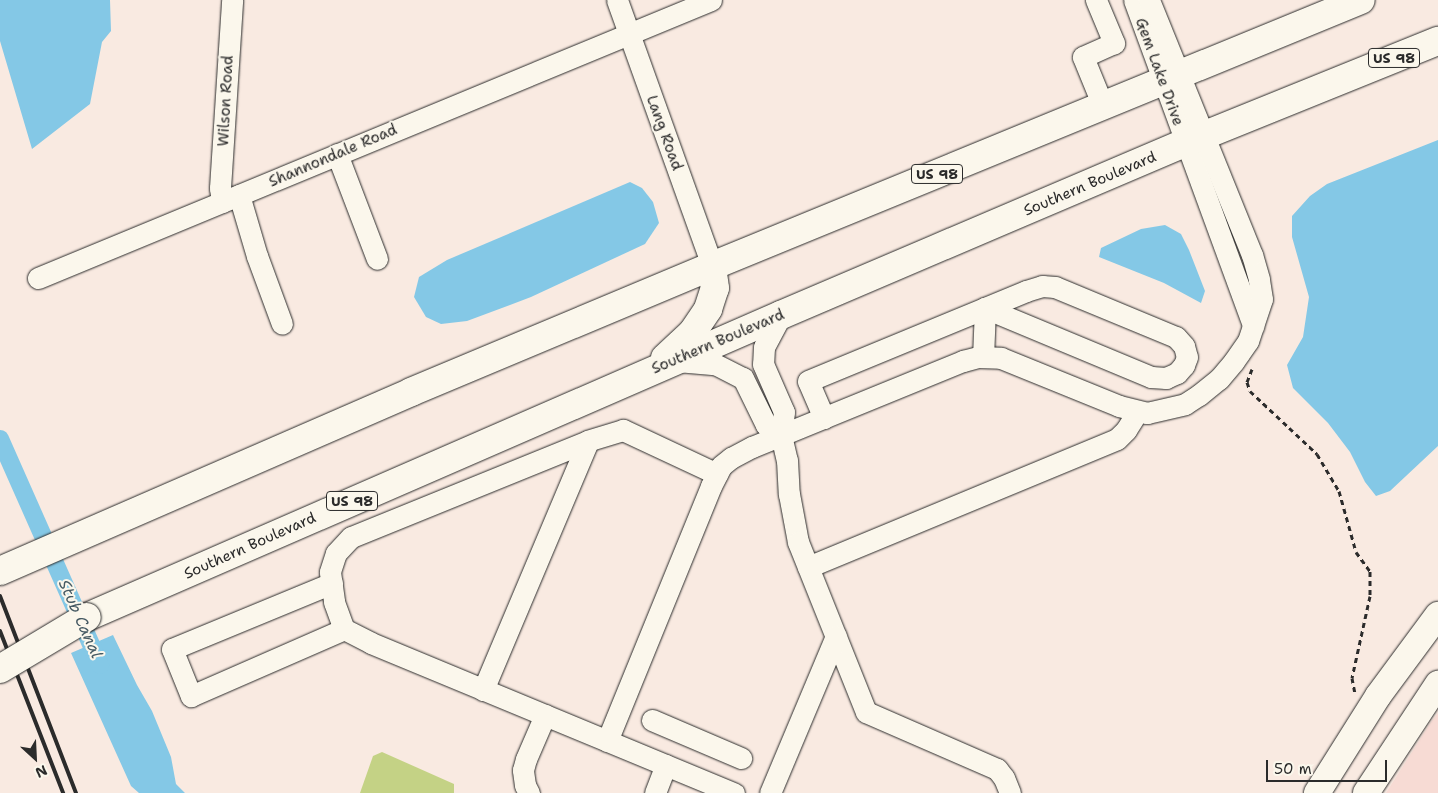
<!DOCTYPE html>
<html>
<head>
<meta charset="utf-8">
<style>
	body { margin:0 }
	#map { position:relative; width:1438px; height:793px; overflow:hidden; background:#f9eae1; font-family:"Shantell Sans",sans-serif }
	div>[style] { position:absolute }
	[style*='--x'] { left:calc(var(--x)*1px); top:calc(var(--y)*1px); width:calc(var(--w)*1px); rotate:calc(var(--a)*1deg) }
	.built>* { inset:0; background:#f7dbd4 }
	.green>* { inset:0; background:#c4d285 }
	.water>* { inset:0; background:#84c8e6 }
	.canal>* { height:18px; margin:-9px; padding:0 9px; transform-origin:9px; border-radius:9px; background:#84c8e6 }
	.path>* { height:3px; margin-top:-1.5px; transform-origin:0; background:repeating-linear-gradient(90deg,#2b2b2b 0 5px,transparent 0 9px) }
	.roads { filter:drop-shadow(0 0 1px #2b2b2b) drop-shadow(0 0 1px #2b2b2b) }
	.minor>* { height:21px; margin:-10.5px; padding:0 10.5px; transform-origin:10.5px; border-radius:10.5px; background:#fbf7ec }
	.major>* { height:26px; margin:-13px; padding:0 13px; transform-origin:13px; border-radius:13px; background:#fbf7ec }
	.highway>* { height:28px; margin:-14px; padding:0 14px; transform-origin:14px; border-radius:14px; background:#fbf7ec }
	.rail>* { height:4px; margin:-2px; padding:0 2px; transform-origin:2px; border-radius:2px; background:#2b2b2b }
	.bridges { filter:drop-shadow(0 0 1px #2b2b2b) drop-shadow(0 0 1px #2b2b2b) }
	.highway-bridge>* { height:28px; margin:-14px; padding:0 14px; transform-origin:14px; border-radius:14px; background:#fbf7ec }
	span { translate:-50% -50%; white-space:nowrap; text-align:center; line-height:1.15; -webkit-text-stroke:4px #fbf7ec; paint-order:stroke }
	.shield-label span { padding:1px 4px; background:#fbf7ec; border:1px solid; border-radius:4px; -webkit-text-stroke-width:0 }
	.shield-label { font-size:14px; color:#2b2b2b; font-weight:700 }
	.street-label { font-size:15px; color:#2b2b2b }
	.water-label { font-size:16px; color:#465a63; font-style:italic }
	.north { position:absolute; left:10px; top:733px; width:50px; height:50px; -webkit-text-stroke:4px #fbf7ec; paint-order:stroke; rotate:155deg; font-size:14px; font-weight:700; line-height:20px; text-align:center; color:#2b2b2b }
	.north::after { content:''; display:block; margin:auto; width:18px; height:22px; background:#2b2b2b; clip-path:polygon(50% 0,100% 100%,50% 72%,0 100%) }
	.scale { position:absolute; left:1266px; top:760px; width:121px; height:22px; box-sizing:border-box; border:2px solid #2b2b2b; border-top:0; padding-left:6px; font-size:15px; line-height:18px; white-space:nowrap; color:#2b2b2b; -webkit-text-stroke:4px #fbf7ec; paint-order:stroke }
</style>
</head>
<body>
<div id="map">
	<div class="built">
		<div style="clip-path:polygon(1438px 713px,1438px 793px,1386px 793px,1431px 722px)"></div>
	</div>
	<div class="green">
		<div style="clip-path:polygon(382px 752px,454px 784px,454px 793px,360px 793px,373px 756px)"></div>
	</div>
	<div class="water">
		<div style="clip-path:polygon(0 0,110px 0,111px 31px,102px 42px,90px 104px,32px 149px,0 41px)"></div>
		<div style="clip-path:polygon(1438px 140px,1438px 446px,1390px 491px,1376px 496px,1365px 482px,1350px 452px,1328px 423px,1293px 388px,1287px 365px,1303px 337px,1309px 297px,1292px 237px,1292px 216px,1310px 196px,1327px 184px)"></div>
		<div style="clip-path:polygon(630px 182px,642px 188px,653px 202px,659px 223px,645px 244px,531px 297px,467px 321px,441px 324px,426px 317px,414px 297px,419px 277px,447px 260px)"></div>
		<div style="clip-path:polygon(1165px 225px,1181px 234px,1189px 250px,1205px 291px,1201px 303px,1164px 283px,1099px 257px,1101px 248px,1141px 229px)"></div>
		<div style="clip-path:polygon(113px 635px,137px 685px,152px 711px,171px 757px,176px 784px,185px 793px,139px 793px,131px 786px,71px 653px)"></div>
	</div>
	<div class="canal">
		<div style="--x:0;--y:439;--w:247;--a:66.1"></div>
	</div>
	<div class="path">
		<div style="--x:1252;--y:369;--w:14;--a:111"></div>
		<div style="--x:1247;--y:382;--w:9;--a:72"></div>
		<div style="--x:1250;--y:391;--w:92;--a:43.2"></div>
		<div style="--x:1317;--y:454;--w:43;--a:59.3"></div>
		<div style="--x:1339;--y:491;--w:63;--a:74.4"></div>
		<div style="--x:1356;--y:552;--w:24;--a:54"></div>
		<div style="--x:1370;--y:571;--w:25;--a:90"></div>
		<div style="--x:1370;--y:596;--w:84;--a:102.4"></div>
		<div style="--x:1352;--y:678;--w:16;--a:79"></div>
	</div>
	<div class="roads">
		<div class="minor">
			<div style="--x:617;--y:0;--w:282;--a:70.3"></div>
			<div style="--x:1096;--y:0;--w:47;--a:67.3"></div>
			<div style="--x:1114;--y:43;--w:34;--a:156"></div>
			<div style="--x:1083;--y:57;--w:53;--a:67.8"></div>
			<div style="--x:1134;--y:0;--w:347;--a:69.9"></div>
			<div style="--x:337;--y:154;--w:112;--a:69.1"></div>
			<div style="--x:239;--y:195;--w:64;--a:73.6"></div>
			<div style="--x:257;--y:256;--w:72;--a:69.8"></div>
			<div style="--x:222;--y:202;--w:14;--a:-98"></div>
			<div style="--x:220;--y:188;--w:188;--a:-86.3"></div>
			<div style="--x:38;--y:278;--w:728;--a:-22.44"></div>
			<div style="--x:781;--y:315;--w:36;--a:118"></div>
			<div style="--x:764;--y:347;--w:17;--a:93"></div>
			<div style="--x:763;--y:364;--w:52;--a:66.4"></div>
			<div style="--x:784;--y:412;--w:23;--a:97"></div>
			<div style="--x:781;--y:435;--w:26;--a:77"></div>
			<div style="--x:787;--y:460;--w:34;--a:87"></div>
			<div style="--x:789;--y:494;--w:49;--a:79.4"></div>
			<div style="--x:798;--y:542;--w:183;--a:68.2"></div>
			<div style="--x:866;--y:712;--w:143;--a:23.5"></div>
			<div style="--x:997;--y:769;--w:11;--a:52"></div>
			<div style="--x:1004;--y:778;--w:16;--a:68"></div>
			<div style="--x:677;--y:361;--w:38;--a:5"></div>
			<div style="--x:715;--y:364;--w:31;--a:27"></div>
			<div style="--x:743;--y:378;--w:52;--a:63.9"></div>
			<div style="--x:766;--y:425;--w:18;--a:34"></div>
			<div style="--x:824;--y:418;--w:40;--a:-113.4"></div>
			<div style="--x:808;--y:381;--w:236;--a:-22.4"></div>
			<div style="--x:1026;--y:291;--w:17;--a:-17"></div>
			<div style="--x:1042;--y:286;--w:13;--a:4"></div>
			<div style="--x:1055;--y:287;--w:131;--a:22.5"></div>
			<div style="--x:1176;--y:337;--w:12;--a:48"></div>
			<div style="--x:1184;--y:346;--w:11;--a:75"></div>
			<div style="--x:1187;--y:357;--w:9;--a:111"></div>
			<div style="--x:1184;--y:365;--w:11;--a:131"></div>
			<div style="--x:1177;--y:373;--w:12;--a:156"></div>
			<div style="--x:1166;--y:378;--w:15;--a:-176"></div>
			<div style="--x:1151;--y:377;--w:180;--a:-157.4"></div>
			<div style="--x:985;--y:308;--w:49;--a:92.3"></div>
			<div style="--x:717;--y:474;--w:104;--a:-154.9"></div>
			<div style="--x:623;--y:430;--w:37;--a:163"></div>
			<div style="--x:588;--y:441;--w:256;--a:157.9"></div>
			<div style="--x:351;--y:537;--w:22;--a:133"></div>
			<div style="--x:336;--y:553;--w:20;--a:108"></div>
			<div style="--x:330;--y:572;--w:30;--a:82"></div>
			<div style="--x:334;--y:602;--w:29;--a:70"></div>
			<div style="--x:344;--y:629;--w:30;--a:27"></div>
			<div style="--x:371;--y:643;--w:393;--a:22.5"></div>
			<div style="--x:808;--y:567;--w:334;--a:-22.5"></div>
			<div style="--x:1117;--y:439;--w:13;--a:-45"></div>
			<div style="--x:1126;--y:430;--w:22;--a:-58"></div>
			<div style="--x:332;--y:583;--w:173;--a:157.6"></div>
			<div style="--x:172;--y:649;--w:51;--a:68"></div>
			<div style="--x:191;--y:696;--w:167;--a:-23.6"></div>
			<div style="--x:483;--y:690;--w:270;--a:-67.1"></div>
			<div style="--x:652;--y:720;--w:97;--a:23.1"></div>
			<div style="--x:607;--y:741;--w:275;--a:-67.8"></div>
			<div style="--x:711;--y:486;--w:22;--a:-63"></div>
			<div style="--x:721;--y:466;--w:13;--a:-39"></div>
			<div style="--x:731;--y:458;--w:24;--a:-28"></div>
			<div style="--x:752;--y:447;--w:228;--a:-22.2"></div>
			<div style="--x:963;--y:361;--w:16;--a:-15"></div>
			<div style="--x:978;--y:357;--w:23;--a:2"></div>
			<div style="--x:1001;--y:358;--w:127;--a:22.1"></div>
			<div style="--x:1119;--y:406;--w:29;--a:14"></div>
			<div style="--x:1147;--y:413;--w:39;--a:-13"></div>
			<div style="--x:1185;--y:404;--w:17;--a:-33"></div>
			<div style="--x:1199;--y:395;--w:26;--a:-39"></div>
			<div style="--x:1219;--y:379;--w:23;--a:-50"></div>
			<div style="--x:1234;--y:361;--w:24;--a:-55"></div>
			<div style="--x:1248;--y:341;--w:44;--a:-71.6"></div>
			<div style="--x:1262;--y:299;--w:20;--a:-99"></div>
			<div style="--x:1259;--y:279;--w:25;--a:-106"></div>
			<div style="--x:1252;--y:255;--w:275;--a:-112"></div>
			<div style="--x:529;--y:793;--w:9;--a:-117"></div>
			<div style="--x:525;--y:785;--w:15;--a:-98"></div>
			<div style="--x:523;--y:770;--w:11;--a:-75"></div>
			<div style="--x:526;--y:759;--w:48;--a:-66.6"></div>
			<div style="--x:655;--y:793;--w:30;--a:-69"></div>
			<div style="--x:770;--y:793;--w:170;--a:-67.2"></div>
		</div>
		<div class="major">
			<div style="--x:1317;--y:793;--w:115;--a:-57.8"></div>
			<div style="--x:1378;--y:696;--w:101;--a:-53.5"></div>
			<div style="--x:1366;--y:793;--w:131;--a:-56.6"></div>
		</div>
		<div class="highway">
			<div style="--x:665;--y:358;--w:37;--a:-43"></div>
			<div style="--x:692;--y:333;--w:29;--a:-56"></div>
			<div style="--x:708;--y:309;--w:22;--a:-72"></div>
			<div style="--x:715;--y:288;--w:22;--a:-98"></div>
			<div style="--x:0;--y:571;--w:448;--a:-23.5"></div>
			<div style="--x:411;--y:392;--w:326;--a:-22.7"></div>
			<div style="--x:712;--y:266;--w:701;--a:-22.29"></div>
			<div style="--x:87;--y:617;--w:757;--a:-23.52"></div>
			<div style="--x:781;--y:315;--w:439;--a:-23.1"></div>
			<div style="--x:1185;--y:143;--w:273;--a:-22"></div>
		</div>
	</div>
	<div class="rail">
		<div style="--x:0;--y:596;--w:211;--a:68.9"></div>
		<div style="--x:0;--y:631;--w:174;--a:68.7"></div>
	</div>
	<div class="bridges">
		<div class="highway-bridge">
			<div style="--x:0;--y:669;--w:101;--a:-30.9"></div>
		</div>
	</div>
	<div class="shield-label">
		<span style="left:1394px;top:58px">US 98</span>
		<span style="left:937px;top:174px">US 98</span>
		<span style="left:352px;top:501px">US 98</span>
	</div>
	<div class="street-label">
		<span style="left:1159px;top:72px;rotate:70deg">Gem Lake Drive</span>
		<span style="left:226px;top:101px;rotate:-87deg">Wilson Road</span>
		<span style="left:664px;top:133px;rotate:70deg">Lang Road</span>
		<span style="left:333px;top:156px;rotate:-23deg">Shannondale Road</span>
		<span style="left:1090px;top:184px;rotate:-23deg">Southern Boulevard</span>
		<span style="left:718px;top:342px;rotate:-23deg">Southern Boulevard</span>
		<span style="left:250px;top:546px;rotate:-24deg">Southern Boulevard</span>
	</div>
	<div class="water-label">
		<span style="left:80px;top:619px;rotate:66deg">Stub Canal</span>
	</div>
	<div class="north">N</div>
	<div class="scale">50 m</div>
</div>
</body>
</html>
